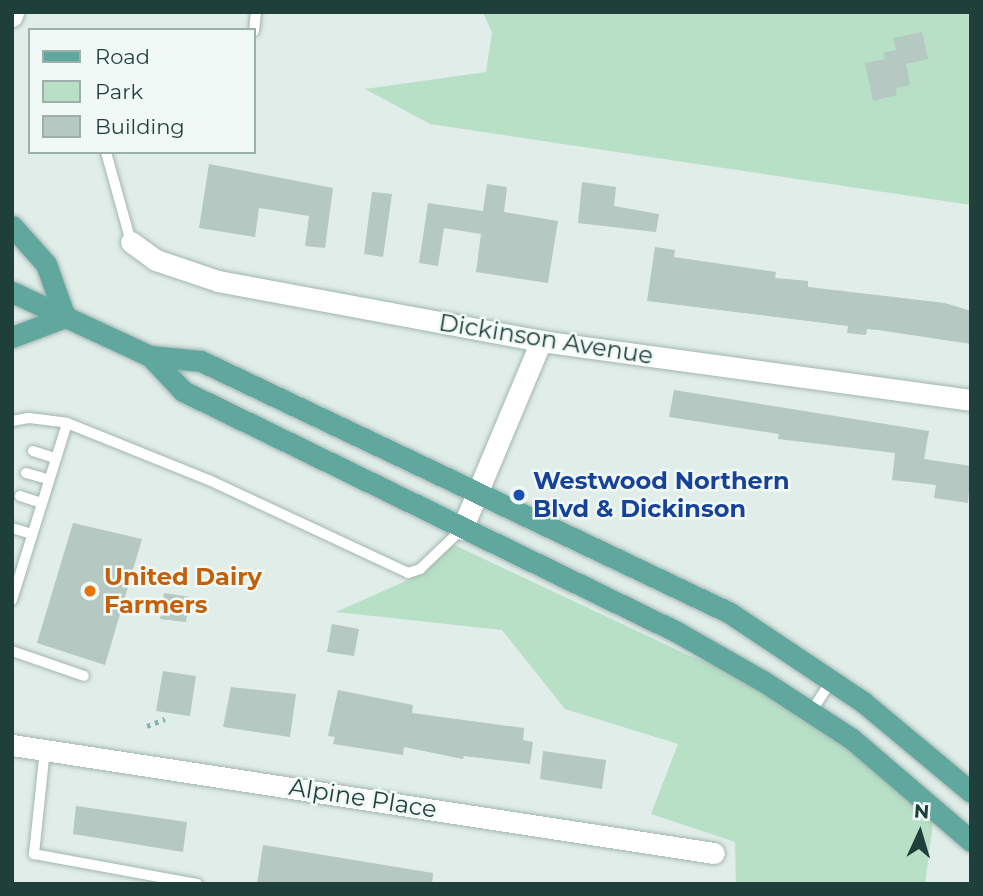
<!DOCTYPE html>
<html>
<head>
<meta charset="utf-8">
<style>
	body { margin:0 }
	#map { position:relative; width:983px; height:896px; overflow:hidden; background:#e0ede9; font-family:Montserrat,sans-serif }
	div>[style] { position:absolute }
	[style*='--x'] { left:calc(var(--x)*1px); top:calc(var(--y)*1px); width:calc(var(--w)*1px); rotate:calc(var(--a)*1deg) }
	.green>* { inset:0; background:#b7e0c7 }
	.building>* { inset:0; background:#b5c8c2 }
	.path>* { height:4.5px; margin-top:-2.25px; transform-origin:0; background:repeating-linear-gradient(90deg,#7eb4a9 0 3.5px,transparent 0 8.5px) }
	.roads { filter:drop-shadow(0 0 2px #a2b5b1) drop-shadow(0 0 2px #a2b5b1) }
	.lane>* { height:10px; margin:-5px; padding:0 5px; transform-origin:5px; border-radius:5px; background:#fff }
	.street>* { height:21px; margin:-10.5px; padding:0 10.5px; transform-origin:10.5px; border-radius:10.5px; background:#fff }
	.secondary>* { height:21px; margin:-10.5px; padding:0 10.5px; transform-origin:10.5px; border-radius:10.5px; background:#fff }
	.primary>* { height:21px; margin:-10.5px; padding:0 10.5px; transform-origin:10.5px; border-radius:10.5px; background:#60a79d }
	.dots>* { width:19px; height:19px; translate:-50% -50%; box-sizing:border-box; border:4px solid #f1f9f6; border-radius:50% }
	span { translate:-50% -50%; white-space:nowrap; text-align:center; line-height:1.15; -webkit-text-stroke:5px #f1f9f6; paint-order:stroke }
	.street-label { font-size:24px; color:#1f3f3a }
	.transit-label { font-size:24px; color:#164399; font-weight:700 }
	.left { translate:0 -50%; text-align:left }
	.food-label { font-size:24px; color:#c56008; font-weight:700 }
	.frame { position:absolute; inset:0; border:14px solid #1f3f3a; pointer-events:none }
	.legend { position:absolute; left:28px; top:28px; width:228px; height:126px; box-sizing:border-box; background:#f1f9f6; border:2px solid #9dafab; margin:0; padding:9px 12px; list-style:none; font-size:21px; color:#1f3f3a }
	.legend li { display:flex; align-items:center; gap:14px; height:35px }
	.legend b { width:35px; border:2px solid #9dafab }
	.north { position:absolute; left:885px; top:798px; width:70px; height:70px; -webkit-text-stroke:5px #f1f9f6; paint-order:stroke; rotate:4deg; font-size:19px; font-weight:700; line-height:28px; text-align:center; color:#1f3f3a }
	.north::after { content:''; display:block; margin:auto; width:24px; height:32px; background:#1f3f3a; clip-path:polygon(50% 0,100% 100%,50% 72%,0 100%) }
</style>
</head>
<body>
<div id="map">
	<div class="green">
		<div style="clip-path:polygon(483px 12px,971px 12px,971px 205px,430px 124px,365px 89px,486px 72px,492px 33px)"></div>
		<div style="clip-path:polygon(448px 542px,690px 656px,763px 681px,935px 807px,925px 884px,736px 884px,735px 842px,651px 814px,678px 744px,565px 709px,502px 630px,336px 612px,426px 572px)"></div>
	</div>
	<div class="building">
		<div style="clip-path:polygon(922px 32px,928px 59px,906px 64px,910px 85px,896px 88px,897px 95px,873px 101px,865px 63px,885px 59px,883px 53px,896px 50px,893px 38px)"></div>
		<div style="clip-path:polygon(209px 164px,333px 188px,325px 248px,305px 246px,309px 216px,259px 208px,255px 237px,199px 228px)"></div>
		<div style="clip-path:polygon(582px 182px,616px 187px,614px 206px,659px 214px,656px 232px,578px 223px)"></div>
		<div style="clip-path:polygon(487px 184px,507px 187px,504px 212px,558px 221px,548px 283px,476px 272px,481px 234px,444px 228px,438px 266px,419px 263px,428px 203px,483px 211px)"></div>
		<div style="clip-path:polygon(372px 192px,392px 194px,383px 257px,364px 254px)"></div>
		<div style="clip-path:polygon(655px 247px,675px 250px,674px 257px,776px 272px,775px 278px,808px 281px,808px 287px,945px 303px,971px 311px,971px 344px,878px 330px,867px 329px,866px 335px,847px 333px,848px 326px,647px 301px)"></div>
		<div style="clip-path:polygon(674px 390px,929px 431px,924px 459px,971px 466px,968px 503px,934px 498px,936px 485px,892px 480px,895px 453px,778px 439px,779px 434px,669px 417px)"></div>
		<div style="clip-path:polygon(73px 523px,142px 539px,105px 665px,37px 643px)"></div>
		<div style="clip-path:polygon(164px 593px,190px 597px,186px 622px,160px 619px)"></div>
		<div style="clip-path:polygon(332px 624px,359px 629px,354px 656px,327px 652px)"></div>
		<div style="clip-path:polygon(163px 671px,196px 676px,190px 716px,156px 711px)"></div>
		<div style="clip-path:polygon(231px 687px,296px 694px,290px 737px,223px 727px)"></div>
		<div style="clip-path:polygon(338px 690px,413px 705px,412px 713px,524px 728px,523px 740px,533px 742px,530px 764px,464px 756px,463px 759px,404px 747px,403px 755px,333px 744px,335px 737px,328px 736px)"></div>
		<div style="clip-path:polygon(543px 751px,606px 760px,602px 789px,540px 779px)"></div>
		<div style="clip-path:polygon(76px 806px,187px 822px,183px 852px,73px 834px)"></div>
		<div style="clip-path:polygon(263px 845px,433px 873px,432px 884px,257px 884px)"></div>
	</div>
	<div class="path">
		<div style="--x:147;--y:726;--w:19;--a:-21"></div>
	</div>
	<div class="roads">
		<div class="lane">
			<div style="--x:254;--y:31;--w:19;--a:-84"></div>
			<div style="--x:106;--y:152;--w:93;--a:74.5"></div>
			<div style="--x:12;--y:421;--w:17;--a:-10"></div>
			<div style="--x:29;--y:418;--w:38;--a:7"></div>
			<div style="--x:67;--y:423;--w:153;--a:21.9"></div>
			<div style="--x:209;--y:480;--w:220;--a:25"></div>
			<div style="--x:408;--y:573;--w:13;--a:-18"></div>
			<div style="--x:420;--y:569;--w:58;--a:-43.6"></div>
			<div style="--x:33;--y:451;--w:22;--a:18"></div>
			<div style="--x:26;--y:473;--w:22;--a:16"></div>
			<div style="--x:20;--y:496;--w:22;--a:18"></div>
			<div style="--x:12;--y:528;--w:21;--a:17"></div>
			<div style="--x:12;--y:600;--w:185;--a:-72.7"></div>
			<div style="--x:12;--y:651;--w:76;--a:19.1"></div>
			<div style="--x:811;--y:712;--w:38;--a:-57"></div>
			<div style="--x:45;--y:749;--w:106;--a:96"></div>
			<div style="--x:34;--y:854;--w:166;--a:10.4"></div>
		</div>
		<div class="street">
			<div style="--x:131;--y:242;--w:31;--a:36"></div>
			<div style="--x:156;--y:260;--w:65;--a:18.7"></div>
			<div style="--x:218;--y:281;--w:329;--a:10.5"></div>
			<div style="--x:541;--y:341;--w:434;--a:7.8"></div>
			<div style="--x:462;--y:529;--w:204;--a:-67.2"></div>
			<div style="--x:12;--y:745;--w:710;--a:8.75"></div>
		</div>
		<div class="secondary">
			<div style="--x:12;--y:16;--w:4;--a:-76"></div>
		</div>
		<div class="primary">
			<div style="--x:12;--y:226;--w:51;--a:48.2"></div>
			<div style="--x:46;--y:264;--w:56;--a:70.3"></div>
			<div style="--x:12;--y:292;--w:152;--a:24.9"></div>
			<div style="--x:150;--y:356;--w:51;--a:5.6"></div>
			<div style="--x:201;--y:361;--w:586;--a:25.47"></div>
			<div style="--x:730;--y:613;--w:160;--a:33.8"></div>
			<div style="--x:863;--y:702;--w:141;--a:39.8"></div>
			<div style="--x:12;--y:337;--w:57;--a:-20.7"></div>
			<div style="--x:150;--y:356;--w:48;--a:46.7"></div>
			<div style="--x:183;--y:391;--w:550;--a:26.01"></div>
			<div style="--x:677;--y:632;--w:99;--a:29.7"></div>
			<div style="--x:763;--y:681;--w:106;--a:33.1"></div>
			<div style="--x:852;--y:739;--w:157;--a:40.6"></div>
		</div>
	</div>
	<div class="dots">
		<div style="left:519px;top:495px;background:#1a4fb4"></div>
		<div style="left:90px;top:591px;background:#e8710a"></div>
	</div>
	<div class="street-label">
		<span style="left:546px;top:339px;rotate:9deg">Dickinson Avenue</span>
		<span style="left:363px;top:798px;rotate:9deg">Alpine Place</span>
	</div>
	<div class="transit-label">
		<span class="left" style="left:533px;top:495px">Westwood Northern<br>Blvd &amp; Dickinson</span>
	</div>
	<div class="food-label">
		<span class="left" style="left:104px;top:591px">United Dairy<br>Farmers</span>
	</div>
	<div class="frame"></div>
	<ul class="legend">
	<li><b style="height:9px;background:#60a79d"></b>Road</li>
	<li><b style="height:19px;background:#b7e0c7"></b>Park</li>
	<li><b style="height:19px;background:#b5c8c2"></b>Building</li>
	</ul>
	<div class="north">N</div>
</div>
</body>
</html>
